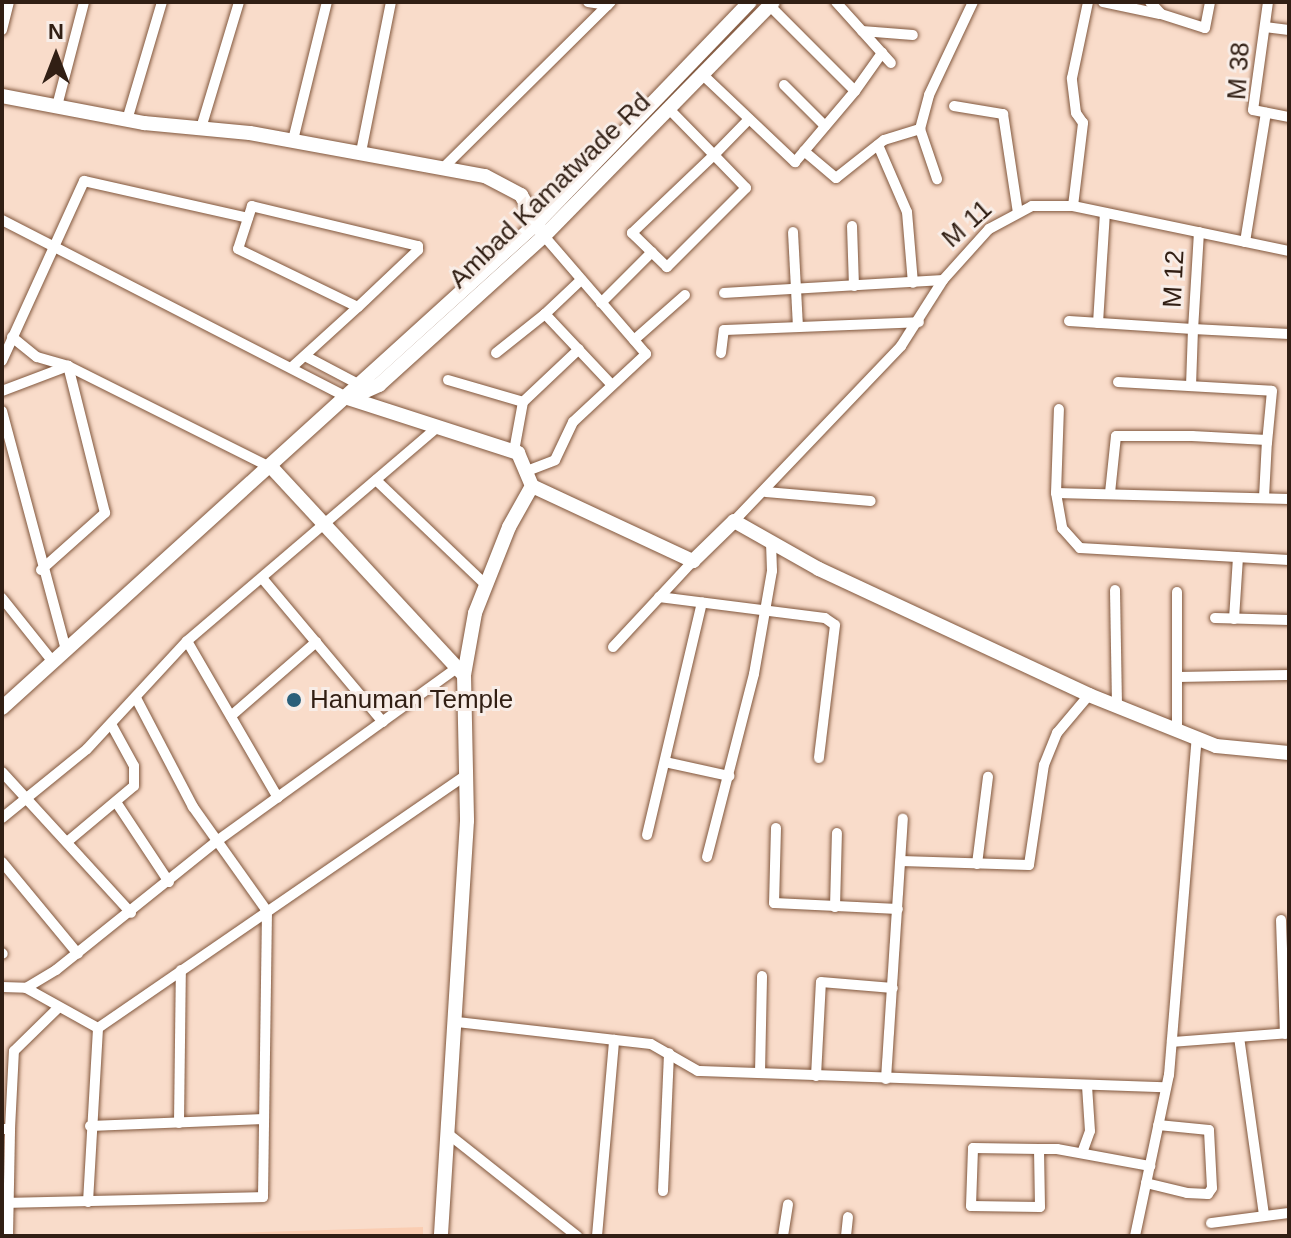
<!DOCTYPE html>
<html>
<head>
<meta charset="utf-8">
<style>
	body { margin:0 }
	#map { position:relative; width:1291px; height:1238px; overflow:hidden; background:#f9dcca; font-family:Helvetica,sans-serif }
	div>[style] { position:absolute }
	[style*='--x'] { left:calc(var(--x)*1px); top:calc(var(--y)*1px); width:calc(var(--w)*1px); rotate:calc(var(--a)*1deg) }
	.built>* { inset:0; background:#facdb2 }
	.roads { filter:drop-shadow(0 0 2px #81573d) drop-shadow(0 0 2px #81573d) }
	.street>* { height:10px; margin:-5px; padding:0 5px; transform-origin:5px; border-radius:5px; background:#fff }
	.secondary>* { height:14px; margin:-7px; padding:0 7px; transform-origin:7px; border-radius:7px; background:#fff }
	.dots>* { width:22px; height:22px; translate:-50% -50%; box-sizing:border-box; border:4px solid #f8ede7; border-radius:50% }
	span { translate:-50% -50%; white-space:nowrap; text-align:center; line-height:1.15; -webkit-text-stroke:6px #f8ede7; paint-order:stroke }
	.street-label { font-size:26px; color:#311f14 }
	.poi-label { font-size:26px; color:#311f14 }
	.left { translate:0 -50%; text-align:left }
	.frame { position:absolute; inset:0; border:4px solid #311f14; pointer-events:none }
	.north { position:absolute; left:16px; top:16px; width:80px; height:80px; -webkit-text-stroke:6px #f8ede7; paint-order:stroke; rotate:0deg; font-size:22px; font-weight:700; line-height:32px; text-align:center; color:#311f14 }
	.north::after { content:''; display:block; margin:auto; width:28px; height:36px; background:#311f14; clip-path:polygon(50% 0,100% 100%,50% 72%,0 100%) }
</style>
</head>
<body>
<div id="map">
	<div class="built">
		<div style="clip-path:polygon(423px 1227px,423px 1236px,131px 1236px)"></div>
	</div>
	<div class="roads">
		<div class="street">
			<div style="--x:588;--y:2;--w:20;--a:9"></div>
			<div style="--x:836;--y:2;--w:82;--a:48"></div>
			<div style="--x:1103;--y:2;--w:57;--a:12.1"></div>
			<div style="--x:1150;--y:2;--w:16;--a:47"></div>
			<div style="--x:1161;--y:14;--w:46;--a:17.7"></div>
			<div style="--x:1205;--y:28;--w:26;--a:-79"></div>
			<div style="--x:1268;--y:2;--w:109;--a:97.9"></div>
			<div style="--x:1253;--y:110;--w:37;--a:11"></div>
			<div style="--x:1265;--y:27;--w:24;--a:7"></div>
			<div style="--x:2;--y:30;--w:29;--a:-76"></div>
			<div style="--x:862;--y:31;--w:51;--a:4.5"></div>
			<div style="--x:703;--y:75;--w:127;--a:43.4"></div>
			<div style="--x:795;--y:162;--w:93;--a:-49.8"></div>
			<div style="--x:855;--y:91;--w:120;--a:-135"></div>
			<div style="--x:784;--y:85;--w:58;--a:45"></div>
			<div style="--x:855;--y:91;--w:47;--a:-54.6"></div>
			<div style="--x:57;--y:106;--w:107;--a:-75.4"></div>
			<div style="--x:954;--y:106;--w:50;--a:9.3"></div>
			<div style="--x:1003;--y:114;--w:100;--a:81.4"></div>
			<div style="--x:670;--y:110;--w:63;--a:45.6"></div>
			<div style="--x:714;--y:155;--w:46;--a:45.9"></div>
			<div style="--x:746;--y:188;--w:112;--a:135"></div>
			<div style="--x:667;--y:267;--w:49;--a:-135.8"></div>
			<div style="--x:632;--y:233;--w:113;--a:-43.6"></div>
			<div style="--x:714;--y:155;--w:50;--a:-45.8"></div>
			<div style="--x:127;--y:120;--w:123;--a:-73.5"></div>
			<div style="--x:201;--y:128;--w:132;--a:-73.2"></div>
			<div style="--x:920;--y:129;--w:35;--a:-75"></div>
			<div style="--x:929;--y:95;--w:103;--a:-64.7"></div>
			<div style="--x:293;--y:140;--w:142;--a:-76.2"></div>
			<div style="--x:878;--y:145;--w:73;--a:66.6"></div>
			<div style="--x:907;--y:212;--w:71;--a:85.2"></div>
			<div style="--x:804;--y:151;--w:42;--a:40.2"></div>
			<div style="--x:836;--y:178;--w:61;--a:-38.4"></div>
			<div style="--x:884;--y:140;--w:38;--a:-17"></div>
			<div style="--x:920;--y:129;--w:53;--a:71.2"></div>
			<div style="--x:361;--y:152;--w:153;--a:-78.7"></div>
			<div style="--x:443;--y:168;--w:236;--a:-44.7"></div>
			<div style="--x:1073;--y:206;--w:84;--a:-83.1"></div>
			<div style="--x:1083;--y:123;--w:12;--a:-125"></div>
			<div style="--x:1076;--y:113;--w:35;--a:-97"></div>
			<div style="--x:1072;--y:78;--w:78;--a:-78.1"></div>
			<div style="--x:2;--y:220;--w:389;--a:27.2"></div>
			<div style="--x:852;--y:226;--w:60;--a:88.1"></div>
			<div style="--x:793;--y:232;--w:95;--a:87"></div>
			<div style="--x:1199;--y:232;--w:97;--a:93.5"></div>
			<div style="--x:1193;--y:329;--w:96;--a:3"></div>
			<div style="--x:1245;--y:242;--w:131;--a:-80.8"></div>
			<div style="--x:724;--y:293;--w:219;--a:-3.4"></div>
			<div style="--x:943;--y:280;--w:69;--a:-48"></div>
			<div style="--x:989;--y:229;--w:49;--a:-28.1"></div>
			<div style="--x:1032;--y:206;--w:41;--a:0"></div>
			<div style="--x:1073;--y:206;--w:221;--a:11.8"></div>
			<div style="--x:601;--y:303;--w:72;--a:-45"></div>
			<div style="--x:545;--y:314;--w:50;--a:-43.4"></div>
			<div style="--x:1069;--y:321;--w:124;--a:3.7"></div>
			<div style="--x:1193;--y:329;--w:57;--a:92"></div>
			<div style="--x:1098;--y:323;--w:110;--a:-86.4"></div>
			<div style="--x:12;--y:337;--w:32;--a:39"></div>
			<div style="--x:37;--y:357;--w:32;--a:16"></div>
			<div style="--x:68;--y:366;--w:228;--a:26.6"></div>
			<div style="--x:634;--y:340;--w:68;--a:-41.4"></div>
			<div style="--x:496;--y:353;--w:63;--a:-38.5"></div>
			<div style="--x:545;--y:314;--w:96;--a:46.7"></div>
			<div style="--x:721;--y:353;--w:23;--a:-83"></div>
			<div style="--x:724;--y:330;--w:195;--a:-2.3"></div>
			<div style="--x:305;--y:356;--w:62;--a:27.8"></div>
			<div style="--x:2;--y:361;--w:198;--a:-65.5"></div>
			<div style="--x:84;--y:181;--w:168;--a:12.7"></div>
			<div style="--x:292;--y:367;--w:89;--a:-42.3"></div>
			<div style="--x:358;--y:307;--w:83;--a:-43.5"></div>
			<div style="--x:418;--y:250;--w:4;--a:-90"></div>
			<div style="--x:418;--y:246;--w:171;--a:-166.5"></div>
			<div style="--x:252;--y:206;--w:45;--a:108"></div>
			<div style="--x:238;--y:249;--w:133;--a:25.8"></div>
			<div style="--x:448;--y:380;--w:78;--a:16.3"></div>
			<div style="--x:523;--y:402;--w:77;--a:-43.4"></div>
			<div style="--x:1118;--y:382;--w:154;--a:3.3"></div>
			<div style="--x:1272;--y:391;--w:52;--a:95.5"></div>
			<div style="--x:2;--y:391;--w:71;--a:-20.7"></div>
			<div style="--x:2;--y:411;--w:247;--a:75"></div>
			<div style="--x:514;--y:451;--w:50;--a:-79.6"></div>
			<div style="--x:527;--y:471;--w:30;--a:-21"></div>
			<div style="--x:555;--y:460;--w:42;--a:-64.7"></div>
			<div style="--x:573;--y:422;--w:100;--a:-43"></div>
			<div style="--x:646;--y:354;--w:156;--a:-130.8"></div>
			<div style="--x:376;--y:480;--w:152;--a:43.7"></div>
			<div style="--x:766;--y:492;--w:105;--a:4.9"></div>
			<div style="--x:1056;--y:493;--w:84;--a:-88"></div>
			<div style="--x:1110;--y:493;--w:57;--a:-84"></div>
			<div style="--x:1116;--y:436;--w:76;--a:0"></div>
			<div style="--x:1192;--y:436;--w:75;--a:3.1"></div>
			<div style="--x:1267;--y:440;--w:57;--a:93"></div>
			<div style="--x:1289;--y:499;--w:233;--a:-178.5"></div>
			<div style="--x:1056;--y:493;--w:36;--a:80"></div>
			<div style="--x:1062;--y:528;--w:27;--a:48"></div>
			<div style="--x:1080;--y:548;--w:209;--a:3.3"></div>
			<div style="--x:734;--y:521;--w:242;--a:-46.3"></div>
			<div style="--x:901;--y:346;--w:78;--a:-57.5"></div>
			<div style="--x:41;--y:570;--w:86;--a:-41.7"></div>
			<div style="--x:105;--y:513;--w:152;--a:-104.1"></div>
			<div style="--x:262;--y:578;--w:188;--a:50"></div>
			<div style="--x:1115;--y:590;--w:116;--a:89"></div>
			<div style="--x:659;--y:597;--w:167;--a:7.2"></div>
			<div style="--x:825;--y:618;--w:12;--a:35"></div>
			<div style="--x:835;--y:625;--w:134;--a:96.9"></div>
			<div style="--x:2;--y:598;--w:82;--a:51.4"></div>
			<div style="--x:1215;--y:618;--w:74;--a:1.5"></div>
			<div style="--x:1234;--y:619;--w:62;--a:-86.3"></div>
			<div style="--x:187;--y:641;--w:181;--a:59.9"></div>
			<div style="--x:613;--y:647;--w:117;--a:-47.1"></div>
			<div style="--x:1177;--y:677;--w:112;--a:-1"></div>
			<div style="--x:231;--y:716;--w:113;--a:-41"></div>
			<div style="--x:1177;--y:730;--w:138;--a:-90"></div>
			<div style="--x:665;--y:762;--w:66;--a:12.3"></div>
			<div style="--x:2;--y:772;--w:191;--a:47.5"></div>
			<div style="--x:116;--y:802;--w:96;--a:56.5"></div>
			<div style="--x:2;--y:818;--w:109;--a:-39.1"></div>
			<div style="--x:87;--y:749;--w:147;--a:-47.2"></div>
			<div style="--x:187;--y:641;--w:330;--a:-40.5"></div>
			<div style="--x:776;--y:828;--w:75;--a:91.5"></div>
			<div style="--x:774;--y:903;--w:124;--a:2.8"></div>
			<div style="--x:647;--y:835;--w:239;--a:-76.7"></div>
			<div style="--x:67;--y:842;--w:87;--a:-39.9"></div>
			<div style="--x:134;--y:786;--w:20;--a:-90"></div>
			<div style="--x:134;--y:766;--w:48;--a:-118.7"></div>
			<div style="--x:707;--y:857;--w:189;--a:-75.6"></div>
			<div style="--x:754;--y:674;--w:105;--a:-80.1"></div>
			<div style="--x:772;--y:571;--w:30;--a:-92"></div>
			<div style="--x:901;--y:861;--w:128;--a:1.8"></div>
			<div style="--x:1029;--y:865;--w:101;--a:-81.5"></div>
			<div style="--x:1044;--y:765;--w:35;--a:-68"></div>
			<div style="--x:1057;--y:733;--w:50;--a:-49.9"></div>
			<div style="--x:2;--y:862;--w:119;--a:50.4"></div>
			<div style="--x:977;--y:864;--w:88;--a:-82.8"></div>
			<div style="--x:835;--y:907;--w:74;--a:-88.5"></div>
			<div style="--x:1281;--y:920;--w:114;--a:88"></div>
			<div style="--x:2;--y:953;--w:1;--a:45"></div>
			<div style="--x:2;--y:987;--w:24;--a:2"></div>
			<div style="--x:26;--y:988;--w:35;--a:-31"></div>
			<div style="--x:56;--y:970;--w:206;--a:-38.7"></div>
			<div style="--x:217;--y:841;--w:296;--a:-35.8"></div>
			<div style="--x:26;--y:988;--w:82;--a:29.1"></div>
			<div style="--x:457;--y:1022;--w:195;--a:6.5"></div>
			<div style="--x:651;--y:1044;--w:54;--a:29.9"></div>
			<div style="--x:698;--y:1071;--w:468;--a:2"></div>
			<div style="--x:1239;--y:1037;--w:180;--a:82"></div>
			<div style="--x:1172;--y:1042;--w:117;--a:-4.4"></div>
			<div style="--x:760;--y:1073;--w:97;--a:-88.8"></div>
			<div style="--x:816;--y:1076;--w:94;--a:-87"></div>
			<div style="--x:821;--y:982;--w:72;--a:4.8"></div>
			<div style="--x:886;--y:1079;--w:261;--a:-86.3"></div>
			<div style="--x:179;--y:1123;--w:153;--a:-89.3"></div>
			<div style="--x:90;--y:1126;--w:174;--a:-2.3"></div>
			<div style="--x:2;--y:1129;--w:8;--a:0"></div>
			<div style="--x:10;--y:1129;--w:78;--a:-87.1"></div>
			<div style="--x:14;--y:1051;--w:62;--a:-44.3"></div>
			<div style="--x:447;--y:1133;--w:166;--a:38.4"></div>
			<div style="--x:1039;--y:1149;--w:58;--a:89"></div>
			<div style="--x:1040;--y:1207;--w:69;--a:-179.2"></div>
			<div style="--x:971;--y:1206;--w:58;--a:-88"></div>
			<div style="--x:973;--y:1148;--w:66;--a:0.9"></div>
			<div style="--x:1039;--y:1149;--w:18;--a:0"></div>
			<div style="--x:1057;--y:1149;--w:95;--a:10.4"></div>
			<div style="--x:1082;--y:1153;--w:23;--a:-70"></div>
			<div style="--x:1090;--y:1131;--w:45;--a:-93.8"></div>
			<div style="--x:1146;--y:1183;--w:42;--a:13.7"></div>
			<div style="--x:1187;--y:1193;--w:21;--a:3"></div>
			<div style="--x:1208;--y:1194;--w:7;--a:-56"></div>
			<div style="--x:1212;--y:1188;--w:58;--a:-93"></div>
			<div style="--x:1209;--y:1130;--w:51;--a:-174.4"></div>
			<div style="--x:663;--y:1191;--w:138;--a:-87.5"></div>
			<div style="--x:88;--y:1202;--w:174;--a:-86.7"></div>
			<div style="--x:98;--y:1028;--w:445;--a:-34.5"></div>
			<div style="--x:8;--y:1203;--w:255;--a:-1.3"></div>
			<div style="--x:263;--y:1197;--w:286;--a:-89.2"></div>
			<div style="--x:267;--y:911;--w:128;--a:-125.4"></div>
			<div style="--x:193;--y:807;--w:123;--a:-117.6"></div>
			<div style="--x:1211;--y:1223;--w:79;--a:-7.3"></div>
			<div style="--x:8;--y:1236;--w:107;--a:-88.9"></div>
			<div style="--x:597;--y:1236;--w:197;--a:-85"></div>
			<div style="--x:783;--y:1236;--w:32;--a:-81"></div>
			<div style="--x:846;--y:1236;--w:19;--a:-84"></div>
			<div style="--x:1135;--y:1236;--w:165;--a:-78.1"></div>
			<div style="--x:1169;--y:1075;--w:338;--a:-85.3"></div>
		</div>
		<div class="secondary">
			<div style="--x:2;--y:96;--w:145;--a:10.8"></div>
			<div style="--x:144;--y:123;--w:106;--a:5.4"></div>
			<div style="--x:250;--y:133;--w:239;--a:10.4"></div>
			<div style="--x:485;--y:176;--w:41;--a:27.8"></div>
			<div style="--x:521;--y:195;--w:41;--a:60.9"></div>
			<div style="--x:352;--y:397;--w:30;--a:-24"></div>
			<div style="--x:379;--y:385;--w:222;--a:-42.1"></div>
			<div style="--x:544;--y:236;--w:327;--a:-45.6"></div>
			<div style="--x:348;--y:398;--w:179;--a:17.9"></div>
			<div style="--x:518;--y:453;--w:36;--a:67"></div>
			<div style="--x:532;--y:486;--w:178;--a:25"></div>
			<div style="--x:693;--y:561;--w:57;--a:-44.3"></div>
			<div style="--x:734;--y:521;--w:98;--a:29.5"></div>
			<div style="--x:819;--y:569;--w:298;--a:25"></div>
			<div style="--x:1089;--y:695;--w:137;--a:21.9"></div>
			<div style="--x:1216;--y:746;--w:73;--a:5.5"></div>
			<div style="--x:272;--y:468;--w:282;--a:47.2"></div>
			<div style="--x:464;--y:675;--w:146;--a:88.8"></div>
			<div style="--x:467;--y:821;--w:416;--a:93.6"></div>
			<div style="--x:464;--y:675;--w:63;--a:-79.9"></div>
			<div style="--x:475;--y:613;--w:92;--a:-68.4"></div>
			<div style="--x:509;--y:527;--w:47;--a:-60.7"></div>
			<div style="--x:2;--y:708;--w:721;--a:-42.19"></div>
			<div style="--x:536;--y:224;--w:308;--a:-46.1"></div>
		</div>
	</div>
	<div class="dots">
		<div style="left:294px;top:700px;background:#2a607b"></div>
	</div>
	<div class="street-label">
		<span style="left:1239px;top:71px;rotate:-86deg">M 38</span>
		<span style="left:550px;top:191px;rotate:-44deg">Ambad Kamatwade Rd</span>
		<span style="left:967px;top:224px;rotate:-42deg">M 11</span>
		<span style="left:1174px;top:279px;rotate:-87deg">M 12</span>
	</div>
	<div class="poi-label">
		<span class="left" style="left:310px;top:700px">Hanuman Temple</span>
	</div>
	<div class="frame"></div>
	<div class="north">N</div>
</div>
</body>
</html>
